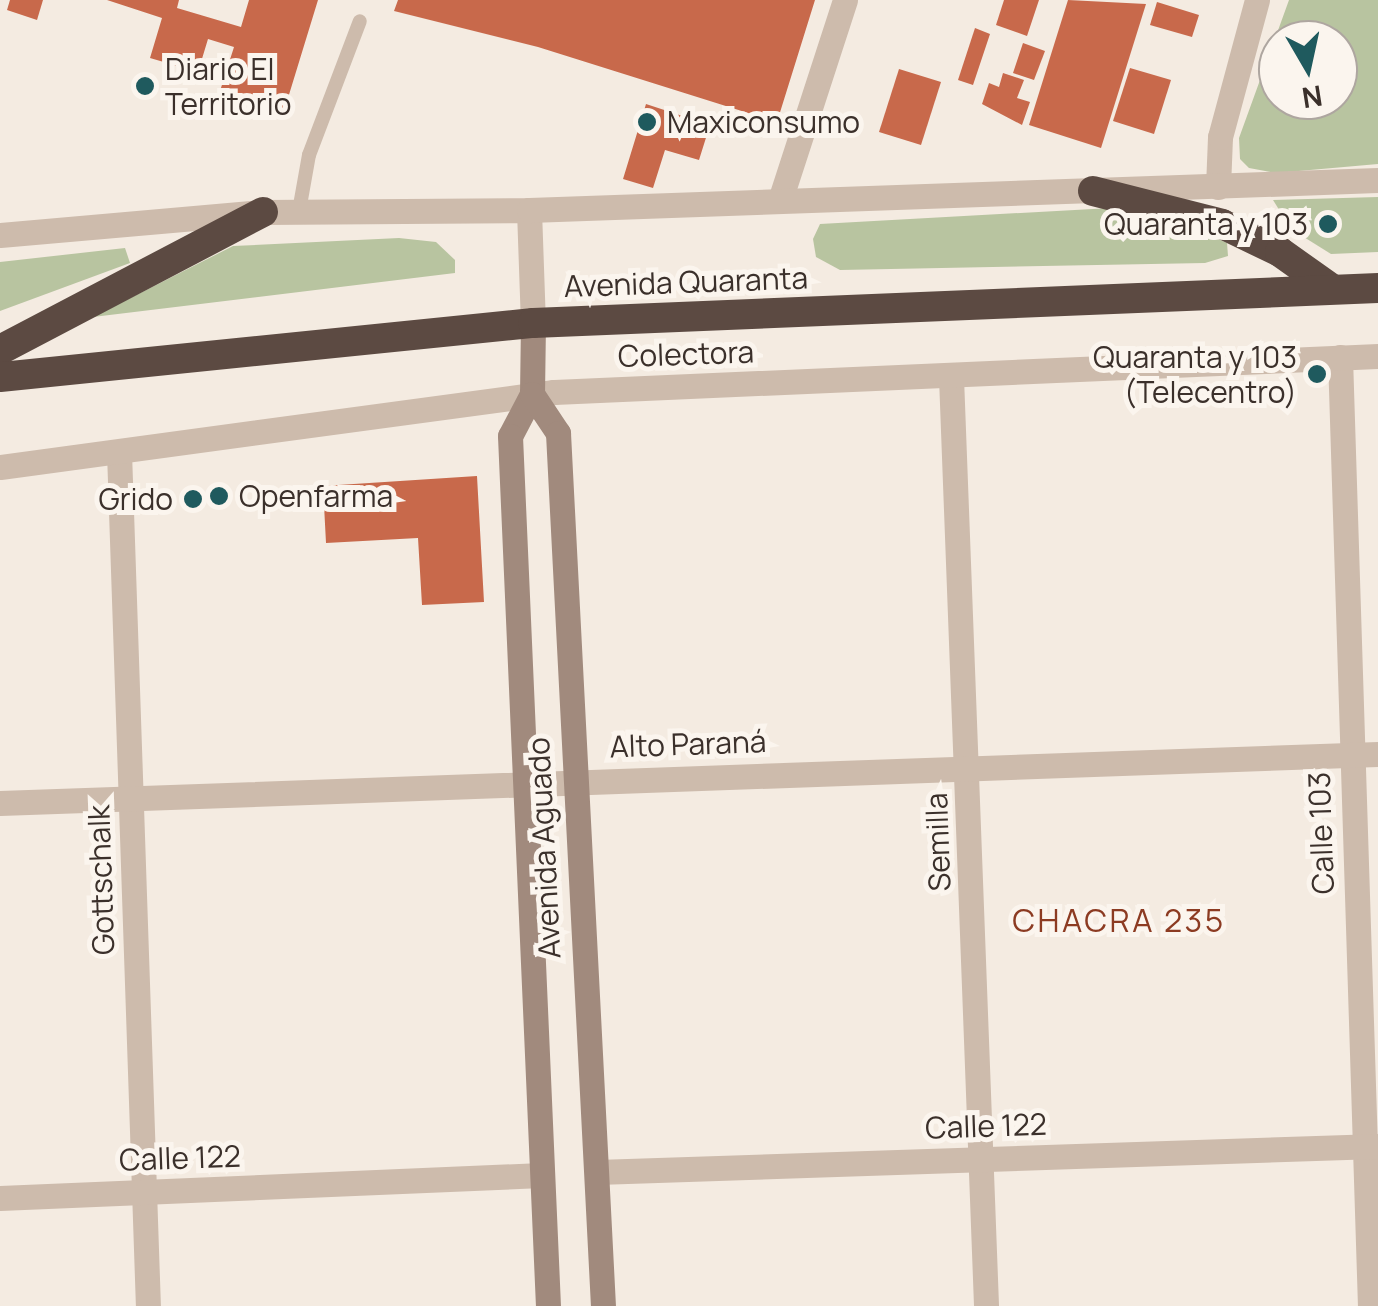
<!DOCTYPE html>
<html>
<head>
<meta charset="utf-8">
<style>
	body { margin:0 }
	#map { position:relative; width:1378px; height:1306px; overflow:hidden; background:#f4ebe1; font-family:Manrope,sans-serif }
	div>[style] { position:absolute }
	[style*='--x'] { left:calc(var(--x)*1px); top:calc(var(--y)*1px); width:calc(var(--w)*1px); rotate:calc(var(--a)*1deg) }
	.green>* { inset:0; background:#b8c4a0 }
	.building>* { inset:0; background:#c8694b }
	.lane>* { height:14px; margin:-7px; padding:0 7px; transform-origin:7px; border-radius:7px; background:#cdbbac }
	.street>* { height:25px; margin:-12.5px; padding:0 12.5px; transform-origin:12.5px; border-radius:12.5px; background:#cdbbac }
	.secondary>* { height:25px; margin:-12.5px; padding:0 12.5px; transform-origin:12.5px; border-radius:12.5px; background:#a18a7d }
	.highway>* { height:30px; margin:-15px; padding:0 15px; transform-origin:15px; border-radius:15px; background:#5c4a42 }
	.dots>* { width:28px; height:28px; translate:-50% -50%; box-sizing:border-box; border:5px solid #fbf5ee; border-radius:50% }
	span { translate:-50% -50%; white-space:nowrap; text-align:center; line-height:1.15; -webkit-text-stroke:10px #fbf5ee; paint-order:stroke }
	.poi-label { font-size:30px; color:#3b302b }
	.left { translate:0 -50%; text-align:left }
	.right { translate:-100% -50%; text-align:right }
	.street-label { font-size:30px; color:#3b302b }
	.neighbourhood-label { font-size:32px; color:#8c3b22; letter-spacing:2.5px }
	.north { position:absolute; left:1258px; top:20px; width:100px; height:100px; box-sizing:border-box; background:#fbf5ee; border:2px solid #aea6a0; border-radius:50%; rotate:171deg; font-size:28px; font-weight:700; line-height:40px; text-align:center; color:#3b302b }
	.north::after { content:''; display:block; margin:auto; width:35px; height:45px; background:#1f5a5e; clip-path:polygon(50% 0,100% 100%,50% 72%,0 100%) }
</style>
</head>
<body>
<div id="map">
	<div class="green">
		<div style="clip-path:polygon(evenodd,1289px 0,1378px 0,1378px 164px,1276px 173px,1249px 168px,1240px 159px,1239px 138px,1289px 0,1278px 40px,1338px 40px,1338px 100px,1278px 100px,1278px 40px)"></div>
		<div style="clip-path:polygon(1378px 197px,1378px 252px,1331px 254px,1291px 229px,1273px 200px)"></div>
		<div style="clip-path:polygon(1111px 208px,1196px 229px,1227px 243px,1228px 256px,1205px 263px,840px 270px,816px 257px,813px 239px,820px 224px)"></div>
		<div style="clip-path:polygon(399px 238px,436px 242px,455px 260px,455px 273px,93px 317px,233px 246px)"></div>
		<div style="clip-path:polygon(125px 248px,130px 263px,0 311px,0 262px)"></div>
	</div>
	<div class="building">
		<div style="clip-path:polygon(10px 0,43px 0,37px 20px,7px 10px)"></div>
		<div style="clip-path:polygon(107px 0,179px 0,177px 8px,241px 27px,249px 0,318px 0,284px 111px,220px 91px,234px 47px,208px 39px,198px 72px,150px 58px,162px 18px)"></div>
		<div style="clip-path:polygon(398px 0,815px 0,777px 122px,538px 47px,394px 11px)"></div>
		<div style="clip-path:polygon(1004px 0,1039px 0,1027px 36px,996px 25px)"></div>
		<div style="clip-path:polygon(1068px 0,1146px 4px,1101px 148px,1029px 125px)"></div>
		<div style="clip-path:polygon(1157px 2px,1199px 15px,1192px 37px,1150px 25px)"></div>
		<div style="clip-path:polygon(975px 28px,990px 34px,973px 85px,958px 80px)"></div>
		<div style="clip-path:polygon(1023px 43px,1045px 51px,1034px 80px,1013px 73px)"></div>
		<div style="clip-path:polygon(1130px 68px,1171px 80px,1154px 134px,1113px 121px)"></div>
		<div style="clip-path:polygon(899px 69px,941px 82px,921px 145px,879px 132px)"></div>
		<div style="clip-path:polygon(1003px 73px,1024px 80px,1017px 98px,1030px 102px,1022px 125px,982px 104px,989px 83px,999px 87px)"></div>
		<div style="clip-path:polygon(646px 104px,710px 125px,699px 160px,665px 150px,653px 188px,623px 179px)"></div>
		<div style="clip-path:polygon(477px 476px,484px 602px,422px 605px,418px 538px,326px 543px,323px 486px)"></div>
	</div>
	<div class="lane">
		<div style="--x:299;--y:211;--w:57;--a:-79.9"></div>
		<div style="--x:309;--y:155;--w:143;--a:-69.2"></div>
	</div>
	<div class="street">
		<div style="--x:1218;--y:187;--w:50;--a:-87.7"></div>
		<div style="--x:1220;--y:137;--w:142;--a:-74.9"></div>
		<div style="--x:781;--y:197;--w:207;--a:-72"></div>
		<div style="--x:529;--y:210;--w:113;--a:88"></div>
		<div style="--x:0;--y:235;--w:264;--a:-5"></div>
		<div style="--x:263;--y:212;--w:266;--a:-0.4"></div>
		<div style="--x:529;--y:210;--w:850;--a:-2.02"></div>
		<div style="--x:1340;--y:357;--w:949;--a:88.19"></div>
		<div style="--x:951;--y:377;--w:930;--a:87.84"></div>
		<div style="--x:119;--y:452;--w:854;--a:88.06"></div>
		<div style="--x:0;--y:467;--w:559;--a:-7.71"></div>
		<div style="--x:554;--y:392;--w:825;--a:-2.5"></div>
		<div style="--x:0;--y:803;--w:1379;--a:-2.04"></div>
		<div style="--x:597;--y:1172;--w:781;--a:-1.91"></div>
		<div style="--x:0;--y:1198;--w:542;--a:-2.43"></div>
	</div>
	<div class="secondary">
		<div style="--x:533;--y:323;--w:71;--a:90.8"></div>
		<div style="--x:532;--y:394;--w:47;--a:117.6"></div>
		<div style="--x:510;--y:436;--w:871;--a:87.5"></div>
		<div style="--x:532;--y:394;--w:47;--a:56.3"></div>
		<div style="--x:558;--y:433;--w:874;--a:87.05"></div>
	</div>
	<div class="highway">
		<div style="--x:1093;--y:191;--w:133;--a:14.3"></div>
		<div style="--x:1222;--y:224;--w:64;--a:25.8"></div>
		<div style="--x:1280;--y:252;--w:64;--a:35.4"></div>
		<div style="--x:0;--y:350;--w:297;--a:-27.7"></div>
		<div style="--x:0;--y:377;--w:536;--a:-5.79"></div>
		<div style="--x:533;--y:323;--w:846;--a:-2.37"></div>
	</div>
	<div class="dots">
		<div style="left:145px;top:86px;background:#1f5a5e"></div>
		<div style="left:647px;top:122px;background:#1f5a5e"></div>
		<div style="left:1328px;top:224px;background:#1f5a5e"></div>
		<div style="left:1317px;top:374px;background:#1f5a5e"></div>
		<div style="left:219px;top:496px;background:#1f5a5e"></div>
		<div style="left:193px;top:499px;background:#1f5a5e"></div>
	</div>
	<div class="poi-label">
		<span class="left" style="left:165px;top:86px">Diario El<br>Territorio</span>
		<span class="left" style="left:667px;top:122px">Maxiconsumo</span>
		<span class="right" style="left:1308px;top:224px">Quaranta y 103</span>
		<span class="right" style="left:1297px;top:374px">Quaranta y 103<br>(Telecentro)</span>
		<span class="left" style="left:239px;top:496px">Openfarma</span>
		<span class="right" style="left:173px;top:499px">Grido</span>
	</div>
	<div class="street-label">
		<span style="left:686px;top:282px;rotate:-2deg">Avenida Quaranta</span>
		<span style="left:686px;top:354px;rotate:-2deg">Colectora</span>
		<span style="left:688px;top:744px;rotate:-2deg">Alto Paraná</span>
		<span style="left:1321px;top:833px;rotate:-92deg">Calle 103</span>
		<span style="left:938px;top:842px;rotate:-92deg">Semilla</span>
		<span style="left:544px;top:848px;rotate:-93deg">Avenida Aguado</span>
		<span style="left:101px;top:880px;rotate:-92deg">Gottschalk</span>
		<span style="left:986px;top:1126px;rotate:-2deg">Calle 122</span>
		<span style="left:180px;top:1158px;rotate:-2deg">Calle 122</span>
	</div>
	<div class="neighbourhood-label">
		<span style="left:1119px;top:920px">CHACRA 235</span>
	</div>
	<div class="north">N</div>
</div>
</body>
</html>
